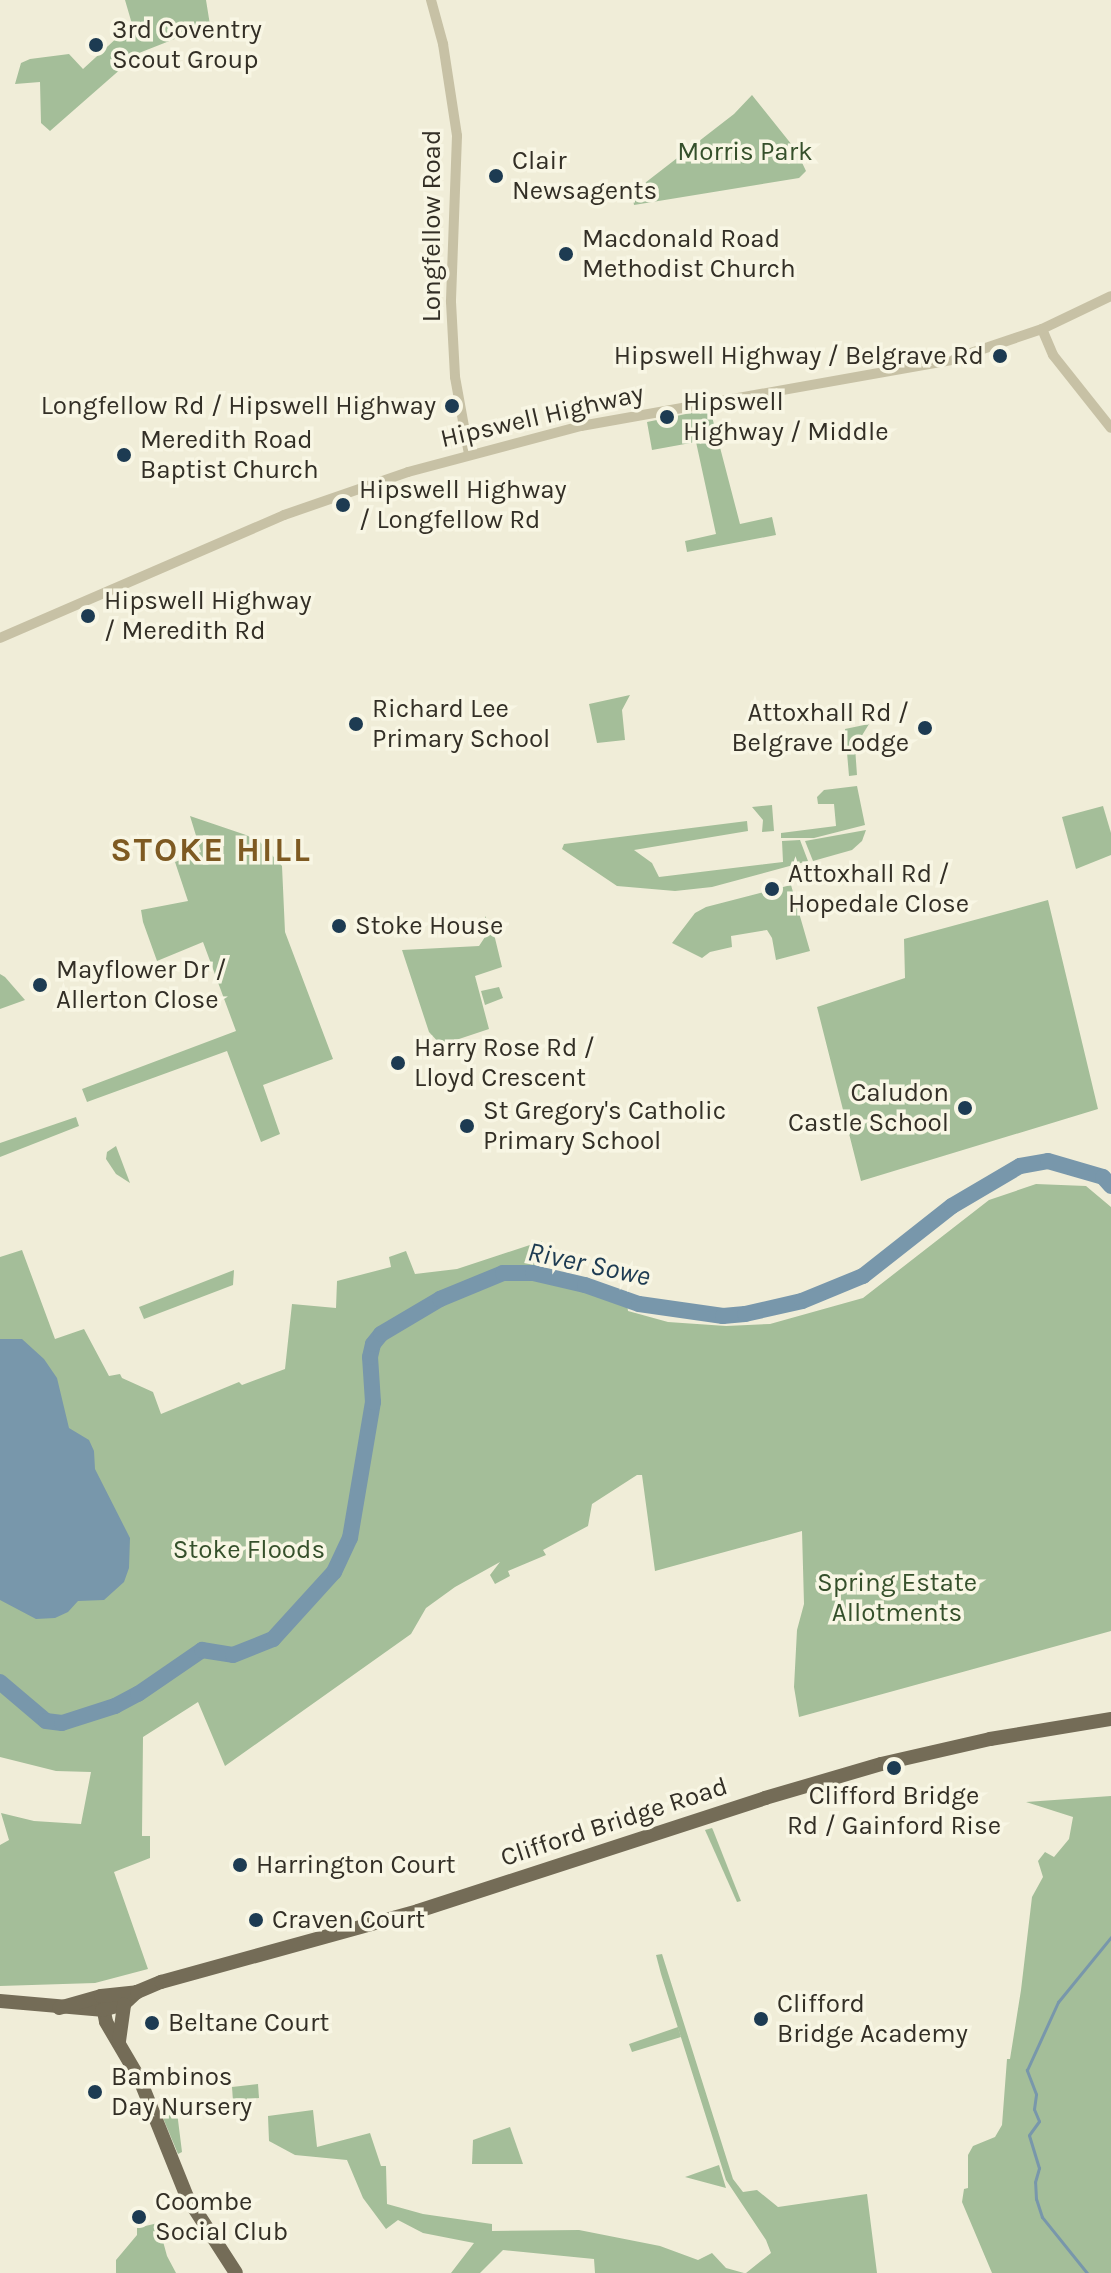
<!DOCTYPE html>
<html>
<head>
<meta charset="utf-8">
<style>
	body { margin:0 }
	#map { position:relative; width:1111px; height:2273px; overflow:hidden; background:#f0edd8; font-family:Karla,sans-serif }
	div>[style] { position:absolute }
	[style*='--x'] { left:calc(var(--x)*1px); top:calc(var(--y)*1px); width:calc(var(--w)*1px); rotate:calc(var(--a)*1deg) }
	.green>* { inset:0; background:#a4be99 }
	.water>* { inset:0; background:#7897ab }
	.stream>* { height:3px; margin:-1.5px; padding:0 1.5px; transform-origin:1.5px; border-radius:1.5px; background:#7897ab }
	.river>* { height:16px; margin:-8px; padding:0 8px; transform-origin:8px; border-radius:8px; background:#7897ab }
	.minor>* { height:10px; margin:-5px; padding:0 5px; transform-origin:5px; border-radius:5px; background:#c7c1a5 }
	.major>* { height:14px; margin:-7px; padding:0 7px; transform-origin:7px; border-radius:7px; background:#746c57 }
	.dots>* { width:22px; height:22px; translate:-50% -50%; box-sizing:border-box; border:4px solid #f8f6e4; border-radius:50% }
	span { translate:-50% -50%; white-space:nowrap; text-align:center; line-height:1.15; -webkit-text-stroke:7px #f8f6e4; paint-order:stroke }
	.poi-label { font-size:26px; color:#332f26 }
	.left { translate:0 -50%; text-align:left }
	.right { translate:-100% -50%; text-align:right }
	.park-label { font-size:26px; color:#35502b }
	.street-label { font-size:26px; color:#332f26 }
	.water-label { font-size:28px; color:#1d3b52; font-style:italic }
	.district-label { font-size:34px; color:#7e5a22; font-weight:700; letter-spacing:2px }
</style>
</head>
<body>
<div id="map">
	<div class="green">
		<div style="clip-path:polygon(125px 0,206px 0,210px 25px,139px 53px,50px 131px,41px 123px,40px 82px,15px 84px,21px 63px,30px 59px,69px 54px,83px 69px,132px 24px)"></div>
		<div style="clip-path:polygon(752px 95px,796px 150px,806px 171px,799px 178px,634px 205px,632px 193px,734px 114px)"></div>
		<div style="clip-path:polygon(710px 409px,740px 524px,772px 517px,776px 535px,687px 552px,685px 541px,716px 534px,696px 442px,652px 450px,647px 422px)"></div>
		<div style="clip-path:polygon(630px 695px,622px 710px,625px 740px,597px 743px,589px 704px)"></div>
		<div style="clip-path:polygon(869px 724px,855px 747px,857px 775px,849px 776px,845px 729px)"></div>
		<div style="clip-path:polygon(857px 786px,865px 825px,814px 838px,781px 838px,781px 833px,836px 826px,834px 804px,818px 804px,817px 797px,824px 790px)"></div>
		<div style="clip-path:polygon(772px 805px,774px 831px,762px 832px,763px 820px,752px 807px)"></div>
		<div style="clip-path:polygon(1103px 806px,1111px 833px,1111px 855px,1076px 869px,1062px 817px)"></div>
		<div style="clip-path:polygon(190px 816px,246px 835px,260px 842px,282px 866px,285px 932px,333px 1059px,263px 1085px,280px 1134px,261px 1142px,227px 1051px,87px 1102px,82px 1089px,236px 1031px,203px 942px,157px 961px,143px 922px,141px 910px,188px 901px,175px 862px,201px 852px)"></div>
		<div style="clip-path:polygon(747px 821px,748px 831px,634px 850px,652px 863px,659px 877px,783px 862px,782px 841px,800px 840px,808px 861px,712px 887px,675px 891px,617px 886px,562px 849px,564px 844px)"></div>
		<div style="clip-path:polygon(866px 830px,862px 841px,852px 850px,813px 861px,805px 841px)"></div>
		<div style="clip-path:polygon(791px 885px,810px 951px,776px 960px,772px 938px,767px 930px,731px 936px,732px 947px,710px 952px,702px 958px,672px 943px,695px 913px,706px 907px)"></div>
		<div style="clip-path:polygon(1048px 900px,1098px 1109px,861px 1181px,817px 1007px,905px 978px,904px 939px)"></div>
		<div style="clip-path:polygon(485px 916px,493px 930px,502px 967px,475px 976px,489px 1029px,441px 1045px,429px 1032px,402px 950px,479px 946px,485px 937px)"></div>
		<div style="clip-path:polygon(0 974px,5px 977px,25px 1000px,0 1009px)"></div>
		<div style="clip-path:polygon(499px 987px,503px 998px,485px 1005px,481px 991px)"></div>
		<div style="clip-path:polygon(76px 1117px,79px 1126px,0 1157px,0 1143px)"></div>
		<div style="clip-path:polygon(116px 1146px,130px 1183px,116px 1174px,106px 1159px,107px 1152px)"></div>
		<div style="clip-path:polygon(1036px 1184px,1086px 1186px,1111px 1207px,1111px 1631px,799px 1717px,794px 1687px,797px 1630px,804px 1604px,802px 1531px,655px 1571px,642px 1475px,637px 1475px,592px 1504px,588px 1526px,543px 1550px,546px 1555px,508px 1571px,510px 1576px,495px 1584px,490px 1575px,500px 1562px,455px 1587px,426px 1608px,411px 1634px,225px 1766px,198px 1702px,143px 1737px,142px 1836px,150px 1836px,150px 1858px,114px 1872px,148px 1969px,95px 1983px,0 1986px,0 1845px,9px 1840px,1px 1813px,34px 1821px,81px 1824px,91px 1772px,56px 1771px,0 1757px,0 1257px,22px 1250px,55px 1339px,84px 1329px,109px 1376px,120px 1374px,122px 1378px,153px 1392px,161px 1414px,239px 1382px,242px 1385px,285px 1369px,292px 1304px,336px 1308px,337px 1281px,391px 1267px,389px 1257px,406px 1251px,415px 1274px,457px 1269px,542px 1241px,533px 1280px,571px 1284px,627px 1304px,628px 1311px,668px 1322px,726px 1326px,770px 1324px,863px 1298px,989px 1200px)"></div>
		<div style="clip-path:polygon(234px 1270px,233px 1285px,144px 1319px,139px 1307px)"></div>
		<div style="clip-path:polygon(1111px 1796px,1111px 2273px,992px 2273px,962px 2202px,964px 2189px,968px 2188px,968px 2155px,973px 2146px,995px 2137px,1002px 2125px,1007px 2059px,1010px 2059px,1021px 1990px,1032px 1897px,1043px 1877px,1038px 1861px,1045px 1852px,1054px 1857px,1069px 1839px,1073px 1817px,1026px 1802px)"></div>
		<div style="clip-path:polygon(712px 1828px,713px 1830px,741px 1901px,737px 1902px,705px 1830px)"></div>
		<div style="clip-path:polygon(662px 1954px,733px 2179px,743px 2192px,757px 2190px,778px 2207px,867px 2194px,877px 2273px,746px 2273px,771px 2253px,766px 2240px,726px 2180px,661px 1974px,656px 1955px)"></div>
		<div style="clip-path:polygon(678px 2027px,681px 2037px,632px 2052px,629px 2044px)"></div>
		<div style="clip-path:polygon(258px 2084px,259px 2098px,233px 2101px,232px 2087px)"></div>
		<div style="clip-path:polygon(313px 2110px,317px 2147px,370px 2133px,381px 2166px,386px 2166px,387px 2204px,423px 2214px,492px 2224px,492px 2231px,579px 2230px,660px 2246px,698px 2260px,712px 2253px,726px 2268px,744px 2273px,595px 2273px,594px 2259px,503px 2250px,480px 2273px,451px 2273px,474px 2243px,423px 2233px,398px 2220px,386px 2229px,363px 2198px,347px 2160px,295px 2155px,269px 2141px,268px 2116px)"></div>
		<div style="clip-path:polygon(177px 2112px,182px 2152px,178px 2154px,163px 2118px)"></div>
		<div style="clip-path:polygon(510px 2127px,523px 2164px,472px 2164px,473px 2140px)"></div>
		<div style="clip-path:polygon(719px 2165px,726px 2188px,685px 2177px,688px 2176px)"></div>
		<div style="clip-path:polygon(158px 2223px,167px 2256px,176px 2273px,116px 2273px,116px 2260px,137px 2235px,137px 2228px)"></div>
	</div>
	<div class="water">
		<div style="clip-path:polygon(0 1339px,22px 1339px,44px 1359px,57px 1378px,69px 1428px,89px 1440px,94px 1451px,95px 1469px,130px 1538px,129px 1568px,124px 1582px,104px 1600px,78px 1601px,68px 1612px,55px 1618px,36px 1619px,0 1600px)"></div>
	</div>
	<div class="stream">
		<div style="--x:1087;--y:2273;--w:72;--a:-128.8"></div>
		<div style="--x:1042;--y:2217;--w:19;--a:-108"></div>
		<div style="--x:1036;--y:2199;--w:17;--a:-93"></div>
		<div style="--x:1035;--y:2182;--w:15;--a:-74"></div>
		<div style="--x:1039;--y:2168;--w:34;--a:-107"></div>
		<div style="--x:1029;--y:2135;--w:17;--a:-54"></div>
		<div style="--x:1039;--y:2121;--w:13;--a:-113"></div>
		<div style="--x:1034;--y:2109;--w:15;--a:-82"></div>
		<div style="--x:1036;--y:2094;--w:26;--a:-111"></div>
		<div style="--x:1027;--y:2070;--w:75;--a:-65.5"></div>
		<div style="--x:1058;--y:2002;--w:84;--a:-50.8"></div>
	</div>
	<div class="river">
		<div style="--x:0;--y:1682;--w:60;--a:40.3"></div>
		<div style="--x:46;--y:1721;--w:16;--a:7"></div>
		<div style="--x:62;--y:1723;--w:56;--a:-17.8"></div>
		<div style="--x:115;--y:1706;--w:26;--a:-28"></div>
		<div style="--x:138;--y:1694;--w:78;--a:-34.5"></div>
		<div style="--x:202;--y:1650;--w:31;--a:9"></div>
		<div style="--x:233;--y:1655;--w:43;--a:-21.8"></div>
		<div style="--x:273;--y:1639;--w:91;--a:-47.7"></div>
		<div style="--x:334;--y:1572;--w:38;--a:-65"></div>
		<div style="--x:350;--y:1538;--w:138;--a:-80.4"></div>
		<div style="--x:373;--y:1402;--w:45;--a:-93.8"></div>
		<div style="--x:370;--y:1357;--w:13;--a:-77"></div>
		<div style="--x:373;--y:1344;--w:13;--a:-51"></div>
		<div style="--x:381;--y:1334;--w:69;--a:-30.7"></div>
		<div style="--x:440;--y:1299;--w:68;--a:-22.4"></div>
		<div style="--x:503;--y:1273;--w:30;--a:0"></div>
		<div style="--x:533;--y:1273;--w:53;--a:13"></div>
		<div style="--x:585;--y:1285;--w:57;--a:19.4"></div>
		<div style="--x:639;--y:1304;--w:85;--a:8.1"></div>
		<div style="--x:723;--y:1316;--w:22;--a:-5"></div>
		<div style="--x:745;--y:1314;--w:58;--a:-12.8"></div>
		<div style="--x:802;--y:1301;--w:66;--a:-22.3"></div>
		<div style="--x:863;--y:1276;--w:113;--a:-38.2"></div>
		<div style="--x:952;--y:1206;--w:79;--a:-30.5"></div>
		<div style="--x:1020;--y:1166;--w:28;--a:-10"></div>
		<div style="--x:1048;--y:1161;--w:57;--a:16.2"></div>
		<div style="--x:1103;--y:1177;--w:12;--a:48"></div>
	</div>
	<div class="minor">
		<div style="--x:431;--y:0;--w:46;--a:74.7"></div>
		<div style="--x:443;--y:44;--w:93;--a:81.3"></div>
		<div style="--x:457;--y:136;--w:166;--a:92.1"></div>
		<div style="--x:451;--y:302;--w:75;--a:86.9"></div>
		<div style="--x:455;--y:377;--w:78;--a:79.7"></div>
		<div style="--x:1042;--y:329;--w:28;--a:67"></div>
		<div style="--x:1053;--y:355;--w:93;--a:51.5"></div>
		<div style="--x:0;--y:638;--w:309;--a:-23.4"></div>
		<div style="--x:284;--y:515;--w:131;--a:-19.1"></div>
		<div style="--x:408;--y:472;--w:179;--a:-14.9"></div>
		<div style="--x:581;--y:426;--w:375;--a:-10.1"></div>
		<div style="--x:950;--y:360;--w:97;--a:-18.6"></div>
		<div style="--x:1042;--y:329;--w:76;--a:-25.6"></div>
	</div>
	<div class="major">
		<div style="--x:101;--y:1996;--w:26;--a:79"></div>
		<div style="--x:106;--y:2022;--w:67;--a:59.6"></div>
		<div style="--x:140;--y:2080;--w:126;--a:68.1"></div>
		<div style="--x:187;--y:2197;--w:90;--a:57.2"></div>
		<div style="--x:0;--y:2001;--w:102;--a:5"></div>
		<div style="--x:102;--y:2010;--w:23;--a:-15"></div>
		<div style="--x:124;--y:2004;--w:18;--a:-43"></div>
		<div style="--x:59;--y:2008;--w:44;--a:-15.9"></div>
		<div style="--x:101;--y:1996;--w:36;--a:-6"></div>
		<div style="--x:137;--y:1992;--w:26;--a:-23"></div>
		<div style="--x:161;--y:1982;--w:267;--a:-15.4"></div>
		<div style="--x:418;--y:1911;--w:365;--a:-18"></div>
		<div style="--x:765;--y:1798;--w:121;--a:-16.3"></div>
		<div style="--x:881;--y:1764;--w:112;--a:-12.9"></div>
		<div style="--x:990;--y:1739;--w:123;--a:-9.4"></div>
		<div style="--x:119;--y:2041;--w:37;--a:-82"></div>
	</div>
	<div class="dots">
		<div style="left:96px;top:45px;background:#1d3b52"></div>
		<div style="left:496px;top:176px;background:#1d3b52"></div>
		<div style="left:566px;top:254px;background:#1d3b52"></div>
		<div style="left:1000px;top:356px;background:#1d3b52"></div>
		<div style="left:452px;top:406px;background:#1d3b52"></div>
		<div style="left:667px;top:417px;background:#1d3b52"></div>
		<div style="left:124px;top:455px;background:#1d3b52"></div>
		<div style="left:343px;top:505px;background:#1d3b52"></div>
		<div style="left:88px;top:616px;background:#1d3b52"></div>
		<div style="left:356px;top:724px;background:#1d3b52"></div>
		<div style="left:925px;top:728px;background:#1d3b52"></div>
		<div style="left:772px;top:889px;background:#1d3b52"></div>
		<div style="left:339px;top:926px;background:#1d3b52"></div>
		<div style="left:40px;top:985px;background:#1d3b52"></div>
		<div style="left:398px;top:1063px;background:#1d3b52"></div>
		<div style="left:965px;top:1108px;background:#1d3b52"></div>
		<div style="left:467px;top:1126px;background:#1d3b52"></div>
		<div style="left:894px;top:1768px;background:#1d3b52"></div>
		<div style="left:240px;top:1865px;background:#1d3b52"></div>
		<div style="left:256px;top:1920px;background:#1d3b52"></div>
		<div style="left:761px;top:2019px;background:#1d3b52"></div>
		<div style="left:152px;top:2023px;background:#1d3b52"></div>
		<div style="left:95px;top:2092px;background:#1d3b52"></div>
		<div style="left:139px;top:2217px;background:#1d3b52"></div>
	</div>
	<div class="poi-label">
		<span class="left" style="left:112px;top:45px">3rd Coventry<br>Scout Group</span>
		<span class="left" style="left:512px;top:176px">Clair<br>Newsagents</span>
		<span class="left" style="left:582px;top:254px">Macdonald Road<br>Methodist Church</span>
		<span class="right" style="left:984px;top:356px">Hipswell Highway / Belgrave Rd</span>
		<span class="left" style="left:683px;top:417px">Hipswell<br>Highway / Middle</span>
		<span class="right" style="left:436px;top:406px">Longfellow Rd / Hipswell Highway</span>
		<span class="left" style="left:140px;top:455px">Meredith Road<br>Baptist Church</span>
		<span class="left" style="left:359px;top:505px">Hipswell Highway<br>/ Longfellow Rd</span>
		<span class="left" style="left:104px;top:616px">Hipswell Highway<br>/ Meredith Rd</span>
		<span class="left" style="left:372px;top:724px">Richard Lee<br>Primary School</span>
		<span class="right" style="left:909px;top:728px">Attoxhall Rd /<br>Belgrave Lodge</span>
		<span class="left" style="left:788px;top:889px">Attoxhall Rd /<br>Hopedale Close</span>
		<span class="left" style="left:355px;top:926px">Stoke House</span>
		<span class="left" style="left:56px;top:985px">Mayflower Dr /<br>Allerton Close</span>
		<span class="left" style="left:414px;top:1063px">Harry Rose Rd /<br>Lloyd Crescent</span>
		<span class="right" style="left:949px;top:1108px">Caludon<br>Castle School</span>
		<span class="left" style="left:483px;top:1126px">St Gregory's Catholic<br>Primary School</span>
		<span style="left:894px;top:1811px">Clifford Bridge<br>Rd / Gainford Rise</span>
		<span class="left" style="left:256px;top:1865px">Harrington Court</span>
		<span class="left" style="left:272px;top:1920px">Craven Court</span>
		<span class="left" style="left:777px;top:2019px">Clifford<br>Bridge Academy</span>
		<span class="left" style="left:168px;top:2023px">Beltane Court</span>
		<span class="left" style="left:111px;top:2092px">Bambinos<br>Day Nursery</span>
		<span class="left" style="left:155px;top:2217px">Coombe<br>Social Club</span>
	</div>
	<div class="park-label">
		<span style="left:745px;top:152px">Morris Park</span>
		<span style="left:249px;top:1550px">Stoke Floods</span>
		<span style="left:897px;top:1598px">Spring Estate<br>Allotments</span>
	</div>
	<div class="street-label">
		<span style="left:432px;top:226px;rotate:-90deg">Longfellow Road</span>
		<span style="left:542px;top:416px;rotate:-13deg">Hipswell Highway</span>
		<span style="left:614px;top:1822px;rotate:-18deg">Clifford Bridge Road</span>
	</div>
	<div class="water-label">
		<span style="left:589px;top:1264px;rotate:12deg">River Sowe</span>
	</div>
	<div class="district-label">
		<span style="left:211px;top:851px">STOKE HILL</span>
	</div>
</div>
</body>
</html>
